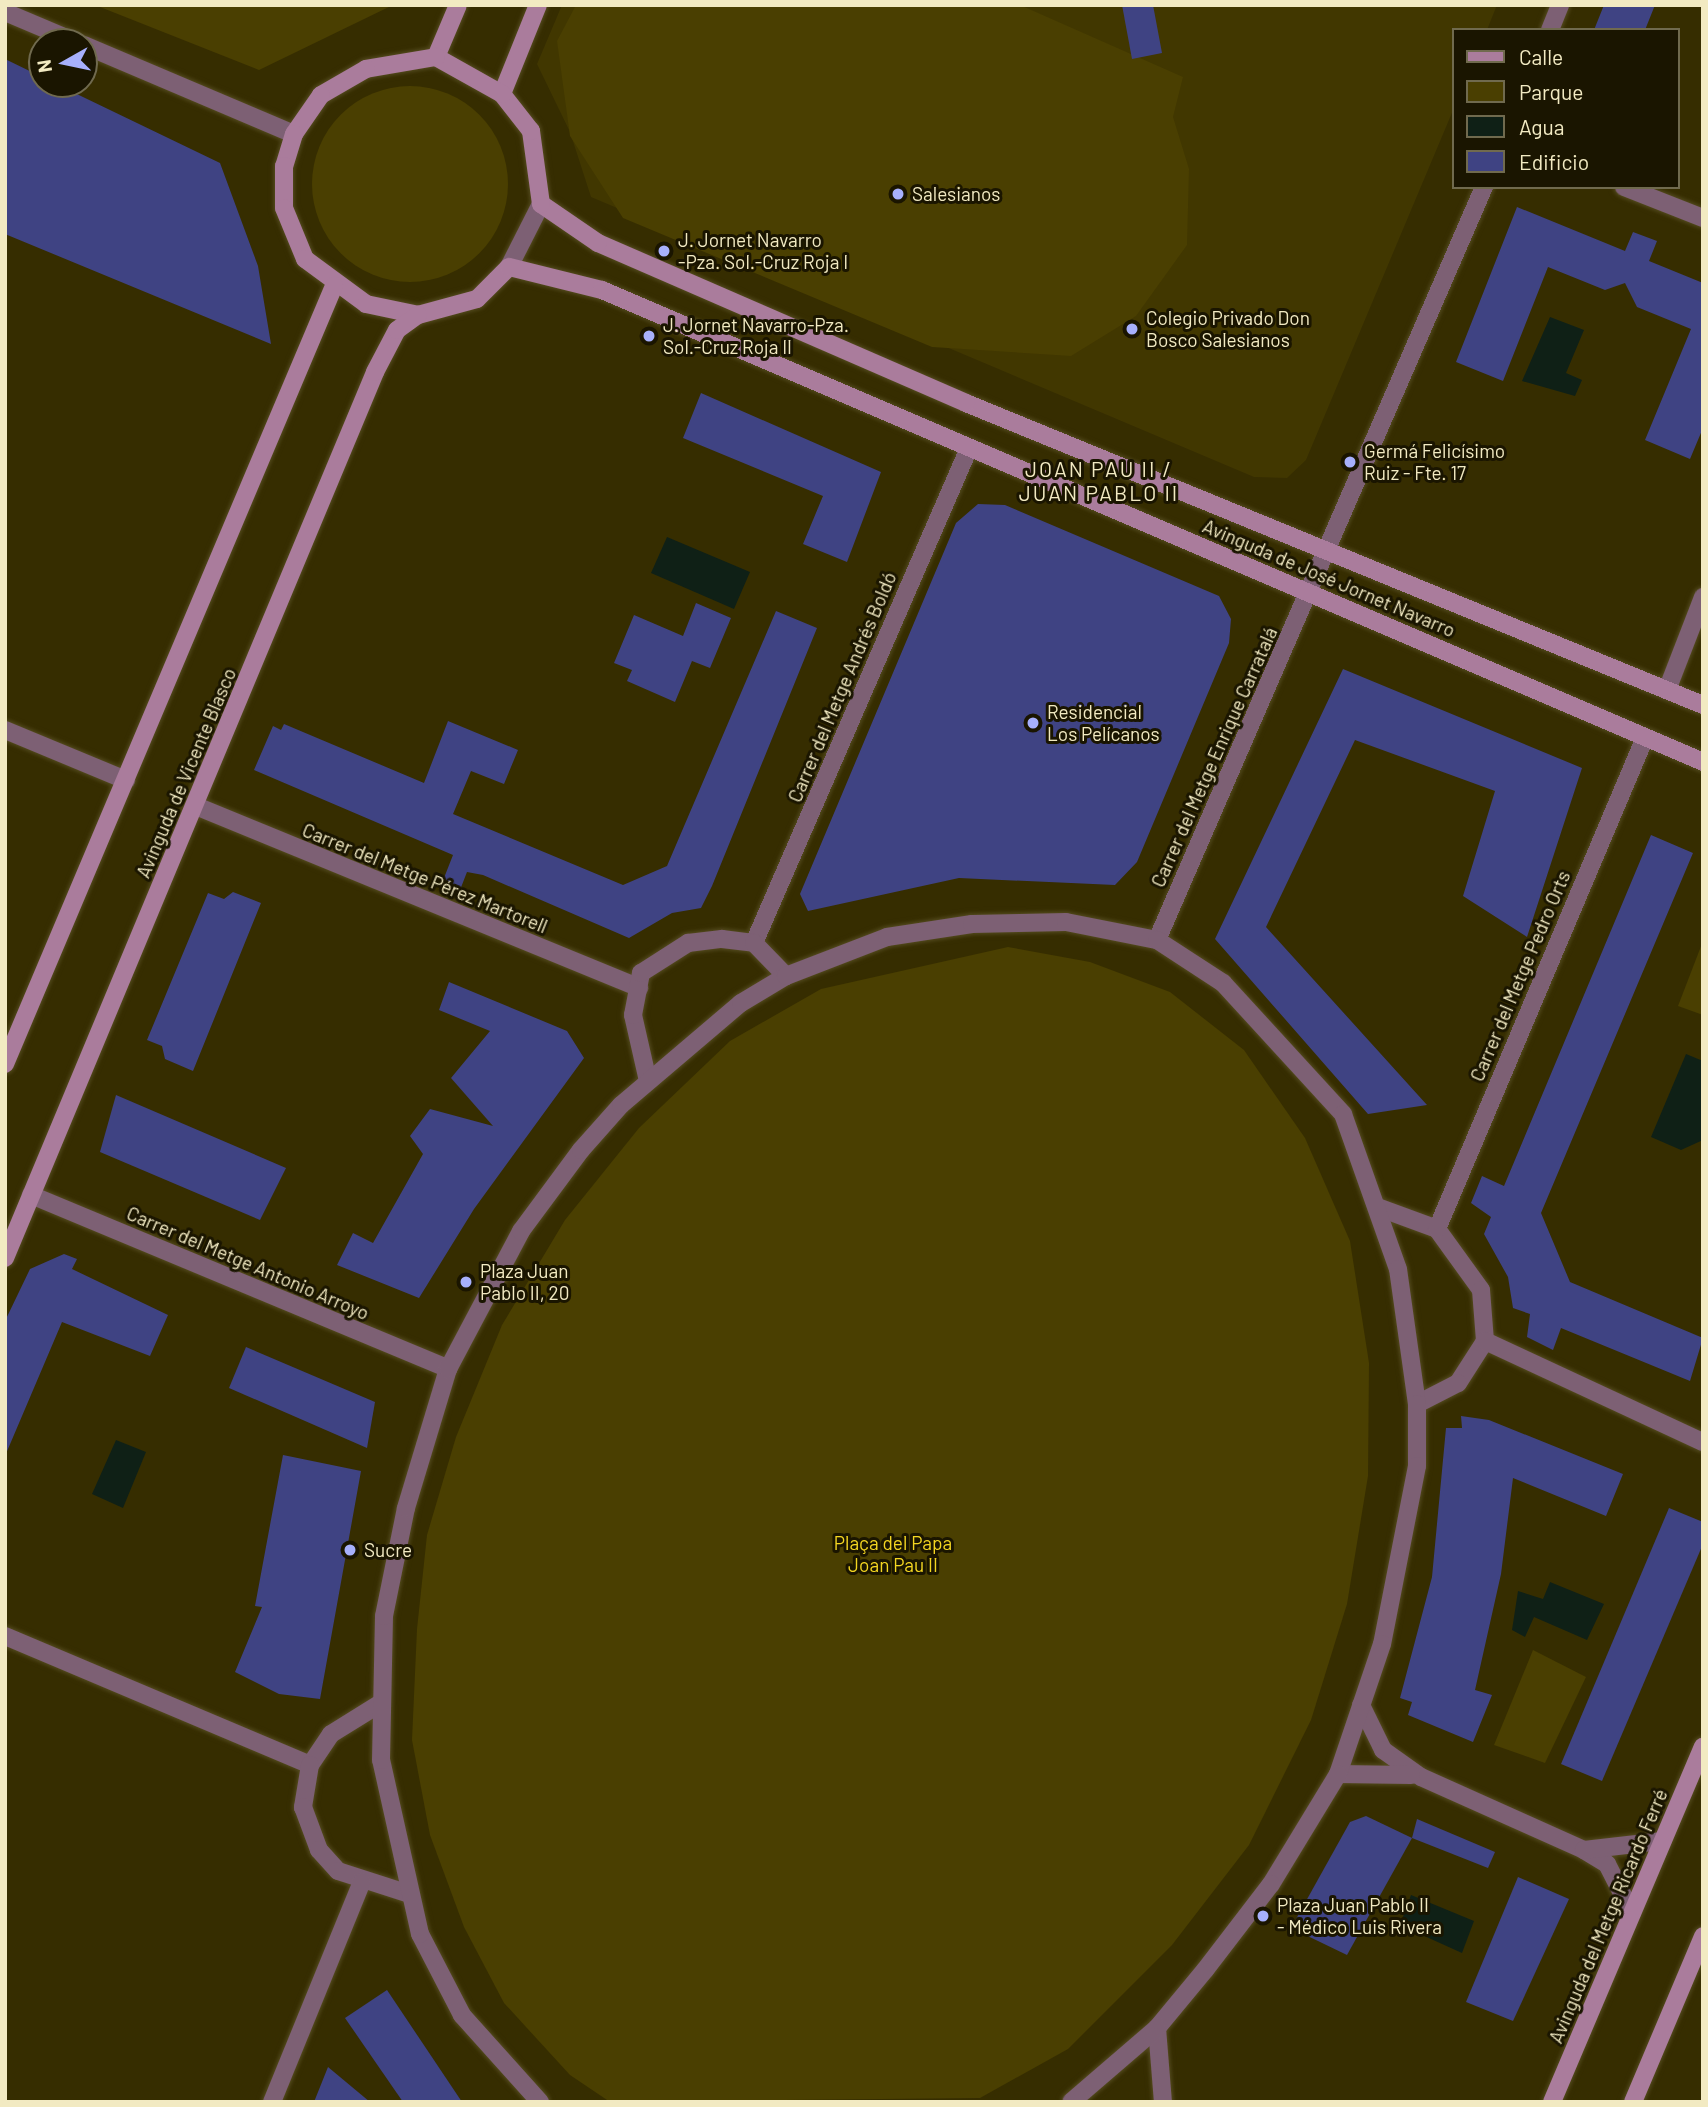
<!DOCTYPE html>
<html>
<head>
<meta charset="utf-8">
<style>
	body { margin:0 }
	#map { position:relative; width:1708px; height:2107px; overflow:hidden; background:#362d00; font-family:Barlow,sans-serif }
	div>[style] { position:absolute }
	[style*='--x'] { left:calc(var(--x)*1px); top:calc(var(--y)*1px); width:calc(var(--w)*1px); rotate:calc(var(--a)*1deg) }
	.built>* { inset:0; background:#413700 }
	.green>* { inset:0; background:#4a3f01 }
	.round { border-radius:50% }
	.water>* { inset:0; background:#0f2016 }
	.building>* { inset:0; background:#3f4383 }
	.roads { filter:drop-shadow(0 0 2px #544b1f) drop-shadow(0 0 2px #544b1f) }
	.street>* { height:18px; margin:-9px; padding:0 9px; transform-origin:9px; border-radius:9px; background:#7d6074 }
	.secondary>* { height:18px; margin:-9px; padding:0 9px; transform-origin:9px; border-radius:9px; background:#aa7c9c }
	.dots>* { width:19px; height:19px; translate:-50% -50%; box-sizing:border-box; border:4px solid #1a1500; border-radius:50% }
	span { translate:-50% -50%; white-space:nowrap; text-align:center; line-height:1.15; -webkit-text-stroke:6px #1a1500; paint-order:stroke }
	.poi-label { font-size:19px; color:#f2eac2 }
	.left { translate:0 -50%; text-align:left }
	.street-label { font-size:19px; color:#f2eac2 }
	.park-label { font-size:19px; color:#f4d621 }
	.neighbourhood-label { font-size:21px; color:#f2eac2; letter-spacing:2px }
	.frame { position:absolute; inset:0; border:7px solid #f2eac2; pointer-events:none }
	.legend { position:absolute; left:1452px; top:28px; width:228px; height:161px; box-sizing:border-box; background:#1a1500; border:2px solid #706a4e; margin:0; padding:9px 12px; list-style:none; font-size:21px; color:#f2eac2 }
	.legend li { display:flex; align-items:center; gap:14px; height:35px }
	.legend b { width:35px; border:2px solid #706a4e }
	.north { position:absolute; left:28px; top:28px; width:70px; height:70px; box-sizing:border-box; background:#1a1500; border:2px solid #706a4e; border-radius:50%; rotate:261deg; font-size:19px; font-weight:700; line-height:28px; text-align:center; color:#f2eac2 }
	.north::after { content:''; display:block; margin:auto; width:24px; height:32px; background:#a7b0fc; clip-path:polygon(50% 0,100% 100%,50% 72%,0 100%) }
</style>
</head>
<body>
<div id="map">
	<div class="built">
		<div style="clip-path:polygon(562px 5px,1497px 5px,1487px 30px,1454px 30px,1454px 108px,1306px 460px,1287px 478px,1254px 477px,591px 197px,570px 132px,537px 64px)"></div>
	</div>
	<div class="green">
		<div style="clip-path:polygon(95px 5px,393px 5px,259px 70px)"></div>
		<div style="clip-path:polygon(576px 5px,1020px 5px,1183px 77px,1173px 117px,1189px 169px,1187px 245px,1136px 316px,1071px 356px,932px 347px,623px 218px,570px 136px,557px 41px)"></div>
		<div class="round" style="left:312px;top:86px;width:196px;height:196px"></div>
		<div style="clip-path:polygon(1703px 941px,1703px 1015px,1678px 1006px)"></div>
		<div style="clip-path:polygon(1008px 947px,1090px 962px,1170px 992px,1244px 1050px,1305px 1138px,1350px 1241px,1369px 1363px,1368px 1476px,1347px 1604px,1311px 1720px,1249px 1845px,1172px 1945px,1068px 2049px,980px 2098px,610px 2102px,570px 2075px,504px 2003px,464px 1927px,430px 1835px,412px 1740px,417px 1629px,427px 1535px,456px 1437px,502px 1325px,565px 1220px,639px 1128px,730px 1041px,821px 989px)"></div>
		<div style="clip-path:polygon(1533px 1650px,1586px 1677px,1545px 1763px,1494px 1745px)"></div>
	</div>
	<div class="water">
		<div style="clip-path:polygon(1550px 317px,1584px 330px,1566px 373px,1582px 380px,1575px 396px,1522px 381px)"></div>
		<div style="clip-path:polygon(667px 537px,750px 572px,734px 609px,651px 573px)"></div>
		<div style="clip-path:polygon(1686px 1054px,1703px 1061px,1703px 1140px,1681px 1150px,1651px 1137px)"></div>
		<div style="clip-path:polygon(116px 1440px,146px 1452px,123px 1508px,92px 1494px)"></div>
		<div style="clip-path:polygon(1550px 1582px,1604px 1604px,1587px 1640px,1534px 1617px,1525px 1637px,1512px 1630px,1518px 1591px,1543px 1599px)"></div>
		<div style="clip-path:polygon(1411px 1895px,1474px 1921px,1462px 1953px,1400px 1925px)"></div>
	</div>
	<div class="building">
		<div style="clip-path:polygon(1122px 5px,1153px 5px,1162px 53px,1132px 59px)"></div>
		<div style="clip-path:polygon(1604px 5px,1655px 5px,1645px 30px,1594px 30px)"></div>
		<div style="clip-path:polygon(5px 59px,42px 77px,42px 84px,56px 84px,220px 163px,258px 266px,271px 344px,5px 234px)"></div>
		<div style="clip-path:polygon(1517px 207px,1625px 251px,1633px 232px,1657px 241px,1649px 261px,1703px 283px,1703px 428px,1690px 459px,1645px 440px,1691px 329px,1637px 307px,1625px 283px,1605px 290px,1548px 267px,1503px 381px,1456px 362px)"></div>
		<div style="clip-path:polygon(701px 393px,881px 472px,847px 562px,803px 544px,823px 496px,683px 438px)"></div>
		<div style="clip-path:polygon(978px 504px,1005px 505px,1219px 596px,1231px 619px,1229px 643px,1137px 862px,1115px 885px,959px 878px,808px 911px,800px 894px,956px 523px)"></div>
		<div style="clip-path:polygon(696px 603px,731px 618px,710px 668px,692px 661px,675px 702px,627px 681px,632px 670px,614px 663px,634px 615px,683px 636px)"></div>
		<div style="clip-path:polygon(776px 611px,817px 628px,712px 886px,701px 908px,672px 913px,629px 938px,483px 875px,467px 872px,460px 890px,442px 883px,453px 855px,254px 770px,273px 726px,281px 730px,284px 724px,424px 783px,448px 721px,518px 750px,504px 784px,471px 771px,453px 814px,623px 885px,667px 866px)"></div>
		<div style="clip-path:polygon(1343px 669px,1582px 768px,1527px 937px,1463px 896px,1495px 791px,1355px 740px,1266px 927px,1427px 1105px,1368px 1114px,1215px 939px)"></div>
		<div style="clip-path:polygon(1651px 835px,1693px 853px,1541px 1213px,1570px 1282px,1703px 1338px,1690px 1381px,1561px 1328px,1553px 1350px,1527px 1337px,1530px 1314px,1513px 1308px,1508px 1277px,1484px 1234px,1491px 1217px,1471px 1203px,1482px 1176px,1504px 1186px)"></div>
		<div style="clip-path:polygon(233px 892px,261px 903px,193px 1071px,165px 1059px,162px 1046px,147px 1040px,208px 893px,224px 899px)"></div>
		<div style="clip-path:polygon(449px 982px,567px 1031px,584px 1058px,474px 1209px,419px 1298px,337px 1265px,353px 1233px,373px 1243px,423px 1154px,410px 1136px,430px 1109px,493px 1126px,451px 1078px,490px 1031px,439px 1010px)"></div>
		<div style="clip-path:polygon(116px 1095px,286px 1168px,260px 1220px,100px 1152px)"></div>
		<div style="clip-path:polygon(64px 1254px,77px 1259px,72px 1269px,168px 1315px,150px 1356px,62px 1322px,5px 1456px,5px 1321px,30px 1269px)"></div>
		<div style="clip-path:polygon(246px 1347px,375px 1402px,367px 1448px,229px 1388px)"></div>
		<div style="clip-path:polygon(1461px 1416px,1489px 1420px,1623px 1474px,1606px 1516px,1513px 1478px,1501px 1574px,1475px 1690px,1492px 1695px,1473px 1742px,1408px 1715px,1412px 1702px,1400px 1698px,1432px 1577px,1446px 1428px,1462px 1428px)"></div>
		<div style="clip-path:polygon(283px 1455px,361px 1471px,320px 1699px,279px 1694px,235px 1672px,262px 1607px,255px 1606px)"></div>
		<div style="clip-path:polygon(1669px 1508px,1703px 1522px,1703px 1544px,1602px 1781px,1561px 1764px)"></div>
		<div style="clip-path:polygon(1366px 1816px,1412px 1838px,1347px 1955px,1291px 1928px,1350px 1822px)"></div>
		<div style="clip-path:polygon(1417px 1819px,1495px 1852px,1488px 1868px,1412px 1838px)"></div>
		<div style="clip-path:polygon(1518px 1877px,1569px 1899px,1513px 2021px,1466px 2002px)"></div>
		<div style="clip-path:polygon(387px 1990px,462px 2102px,403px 2102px,345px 2018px)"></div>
		<div style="clip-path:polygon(328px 2067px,370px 2102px,314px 2102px)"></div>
	</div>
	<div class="roads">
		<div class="street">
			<div style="--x:5;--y:12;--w:77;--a:22.9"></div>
			<div style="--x:1550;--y:30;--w:27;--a:-68"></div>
			<div style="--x:84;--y:45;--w:228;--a:23"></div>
			<div style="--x:1624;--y:187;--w:85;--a:21.4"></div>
			<div style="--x:509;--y:267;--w:71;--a:-63.1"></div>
			<div style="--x:1667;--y:690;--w:100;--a:-68.8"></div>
			<div style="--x:5;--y:730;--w:131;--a:22.5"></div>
			<div style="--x:196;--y:806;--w:479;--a:22.3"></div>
			<div style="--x:1157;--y:940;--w:821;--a:-66.53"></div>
			<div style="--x:754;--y:943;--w:540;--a:-66.52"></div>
			<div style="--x:648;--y:1081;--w:68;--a:-102.8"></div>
			<div style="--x:633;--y:1015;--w:43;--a:-79.2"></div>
			<div style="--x:641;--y:973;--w:56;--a:-32.6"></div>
			<div style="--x:688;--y:943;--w:34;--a:-7"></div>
			<div style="--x:722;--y:939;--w:32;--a:7"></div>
			<div style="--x:754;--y:943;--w:46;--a:45.9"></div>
			<div style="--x:31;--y:1195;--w:452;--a:22.6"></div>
			<div style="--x:1380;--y:1208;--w:61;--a:20.2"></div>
			<div style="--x:1437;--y:1229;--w:75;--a:54.2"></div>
			<div style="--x:1481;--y:1290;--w:51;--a:85.5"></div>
			<div style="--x:1485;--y:1341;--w:50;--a:122.7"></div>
			<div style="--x:1458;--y:1383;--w:46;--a:152.9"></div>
			<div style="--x:1437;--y:1229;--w:531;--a:-67.06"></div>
			<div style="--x:1485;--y:1341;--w:240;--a:24.9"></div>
			<div style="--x:5;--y:1636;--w:331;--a:22.9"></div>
			<div style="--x:381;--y:1703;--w:59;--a:148.2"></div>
			<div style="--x:331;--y:1734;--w:37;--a:124"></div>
			<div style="--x:310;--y:1765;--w:43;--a:99.5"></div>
			<div style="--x:303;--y:1807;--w:46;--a:69.6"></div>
			<div style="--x:319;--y:1850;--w:28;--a:48"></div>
			<div style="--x:338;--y:1871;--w:75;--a:17.9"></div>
			<div style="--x:1361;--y:1705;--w:50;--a:63.9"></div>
			<div style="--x:1383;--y:1750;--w:47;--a:35.4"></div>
			<div style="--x:1421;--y:1777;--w:179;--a:24.1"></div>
			<div style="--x:1338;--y:1774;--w:73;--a:0.8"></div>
			<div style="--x:1632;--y:1913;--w:55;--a:-117"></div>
			<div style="--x:1607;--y:1864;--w:27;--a:-149"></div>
			<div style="--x:1584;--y:1850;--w:79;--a:-6.6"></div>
			<div style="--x:1157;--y:2028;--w:74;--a:85.4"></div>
			<div style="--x:272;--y:2102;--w:238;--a:-67.8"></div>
			<div style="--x:540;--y:2102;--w:117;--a:-131.9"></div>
			<div style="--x:462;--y:2015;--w:91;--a:-117.4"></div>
			<div style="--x:420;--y:1934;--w:178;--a:-102.6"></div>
			<div style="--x:381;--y:1760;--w:144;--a:-88.8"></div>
			<div style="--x:384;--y:1616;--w:110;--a:-78.5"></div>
			<div style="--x:406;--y:1508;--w:145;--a:-73.2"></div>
			<div style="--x:448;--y:1369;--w:156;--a:-62.1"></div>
			<div style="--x:521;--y:1231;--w:101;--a:-53.5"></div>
			<div style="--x:581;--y:1150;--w:60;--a:-48.4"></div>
			<div style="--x:621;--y:1105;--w:157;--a:-40.4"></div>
			<div style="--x:741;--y:1003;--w:52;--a:-31"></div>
			<div style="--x:786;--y:976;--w:108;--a:-21.1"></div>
			<div style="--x:887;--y:937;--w:86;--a:-8.7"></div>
			<div style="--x:972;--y:924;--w:94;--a:-1.2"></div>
			<div style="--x:1066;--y:922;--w:93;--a:11.2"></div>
			<div style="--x:1157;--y:940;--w:79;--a:33.1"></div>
			<div style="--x:1223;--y:983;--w:178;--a:47.5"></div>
			<div style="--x:1343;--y:1114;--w:164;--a:70.5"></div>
			<div style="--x:1398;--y:1269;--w:136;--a:82"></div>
			<div style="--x:1417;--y:1404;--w:62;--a:90"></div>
			<div style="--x:1417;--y:1466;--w:181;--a:101.1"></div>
			<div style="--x:1382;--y:1644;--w:137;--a:108.7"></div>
			<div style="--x:1338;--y:1774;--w:129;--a:121.3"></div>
			<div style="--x:1271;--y:1884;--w:108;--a:127.5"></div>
			<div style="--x:1205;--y:1970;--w:75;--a:129.6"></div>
			<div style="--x:1157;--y:2028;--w:113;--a:139.3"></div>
		</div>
		<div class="secondary">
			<div style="--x:436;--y:57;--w:56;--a:-67.1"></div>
			<div style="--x:502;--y:94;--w:96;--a:-68"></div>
			<div style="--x:1703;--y:705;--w:796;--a:-157.72"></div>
			<div style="--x:966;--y:403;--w:401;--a:-156.5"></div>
			<div style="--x:598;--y:243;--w:69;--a:-145.6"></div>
			<div style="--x:541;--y:204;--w:74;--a:-97.8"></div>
			<div style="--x:531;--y:131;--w:47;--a:-128.1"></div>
			<div style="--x:502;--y:94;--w:76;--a:-150.7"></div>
			<div style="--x:436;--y:57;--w:71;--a:170.3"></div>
			<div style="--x:366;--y:69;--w:52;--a:150"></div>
			<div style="--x:321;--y:95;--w:47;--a:124.7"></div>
			<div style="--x:294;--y:134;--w:34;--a:107"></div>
			<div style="--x:284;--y:166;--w:42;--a:90"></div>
			<div style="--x:284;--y:208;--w:55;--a:67.6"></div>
			<div style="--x:305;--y:259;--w:76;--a:36.4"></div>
			<div style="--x:366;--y:304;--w:53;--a:11.9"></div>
			<div style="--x:418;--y:315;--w:61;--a:-15.2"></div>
			<div style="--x:477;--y:299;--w:45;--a:-45"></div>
			<div style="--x:509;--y:267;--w:96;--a:13.9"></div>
			<div style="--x:602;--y:290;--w:1198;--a:23.2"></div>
			<div style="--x:5;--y:1064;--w:845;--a:-67.08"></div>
			<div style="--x:5;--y:1258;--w:960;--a:-67.33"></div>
			<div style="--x:375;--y:372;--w:47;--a:-62.4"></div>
			<div style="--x:397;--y:330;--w:26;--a:-36"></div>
			<div style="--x:1552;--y:2102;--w:386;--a:-67"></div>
			<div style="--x:1633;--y:2102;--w:180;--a:-67.1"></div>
		</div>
	</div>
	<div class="dots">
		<div style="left:898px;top:194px;background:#a7b0fc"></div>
		<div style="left:664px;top:251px;background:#a7b0fc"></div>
		<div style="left:1132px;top:329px;background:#a7b0fc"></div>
		<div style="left:649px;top:336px;background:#a7b0fc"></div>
		<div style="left:1350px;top:462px;background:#a7b0fc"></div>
		<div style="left:1033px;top:723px;background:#a7b0fc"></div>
		<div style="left:466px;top:1282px;background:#a7b0fc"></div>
		<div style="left:350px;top:1550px;background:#a7b0fc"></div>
		<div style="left:1263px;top:1916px;background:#a7b0fc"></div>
	</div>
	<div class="poi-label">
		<span class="left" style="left:912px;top:194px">Salesianos</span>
		<span class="left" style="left:678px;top:251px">J. Jornet Navarro<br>-Pza. Sol.-Cruz Roja I</span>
		<span class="left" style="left:1146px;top:329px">Colegio Privado Don<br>Bosco Salesianos</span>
		<span class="left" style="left:663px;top:336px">J. Jornet Navarro-Pza.<br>Sol.-Cruz Roja II</span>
		<span class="left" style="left:1364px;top:462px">Germá Felicísimo<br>Ruiz - Fte. 17</span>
		<span class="left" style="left:1047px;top:723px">Residencial<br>Los Pelícanos</span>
		<span class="left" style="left:480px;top:1282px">Plaza Juan<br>Pablo II, 20</span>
		<span class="left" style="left:364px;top:1550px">Sucre</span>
		<span class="left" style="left:1277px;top:1916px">Plaza Juan Pablo II<br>- Médico Luis Rivera</span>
	</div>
	<div class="street-label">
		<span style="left:1329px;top:578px;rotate:23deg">Avinguda de José Jornet Navarro</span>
		<span style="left:842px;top:687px;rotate:-67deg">Carrer del Metge Andrés Boldó</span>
		<span style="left:1214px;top:757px;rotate:-66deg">Carrer del Metge Enrique Carratalá</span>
		<span style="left:186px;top:773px;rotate:-67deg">Avinguda de Vicente Blasco</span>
		<span style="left:425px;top:878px;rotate:22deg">Carrer del Metge Pérez Martorell</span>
		<span style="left:1520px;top:976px;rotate:-67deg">Carrer del Metge Pedro Orts</span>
		<span style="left:248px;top:1263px;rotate:23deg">Carrer del Metge Antonio Arroyo</span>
		<span style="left:1608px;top:1916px;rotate:-67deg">Avinguda del Metge Ricardo Ferré</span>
	</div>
	<div class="park-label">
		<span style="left:893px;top:1554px">Plaça del Papa<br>Joan Pau II</span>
	</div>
	<div class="neighbourhood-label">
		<span style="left:1099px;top:481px">JOAN PAU II /<br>JUAN PABLO II</span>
	</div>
	<div class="frame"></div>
	<ul class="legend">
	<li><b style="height:9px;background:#aa7c9c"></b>Calle</li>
	<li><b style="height:19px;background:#4a3f01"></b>Parque</li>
	<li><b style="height:19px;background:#0f2016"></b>Agua</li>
	<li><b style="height:19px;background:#3f4383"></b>Edificio</li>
	</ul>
	<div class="north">N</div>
</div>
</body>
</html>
